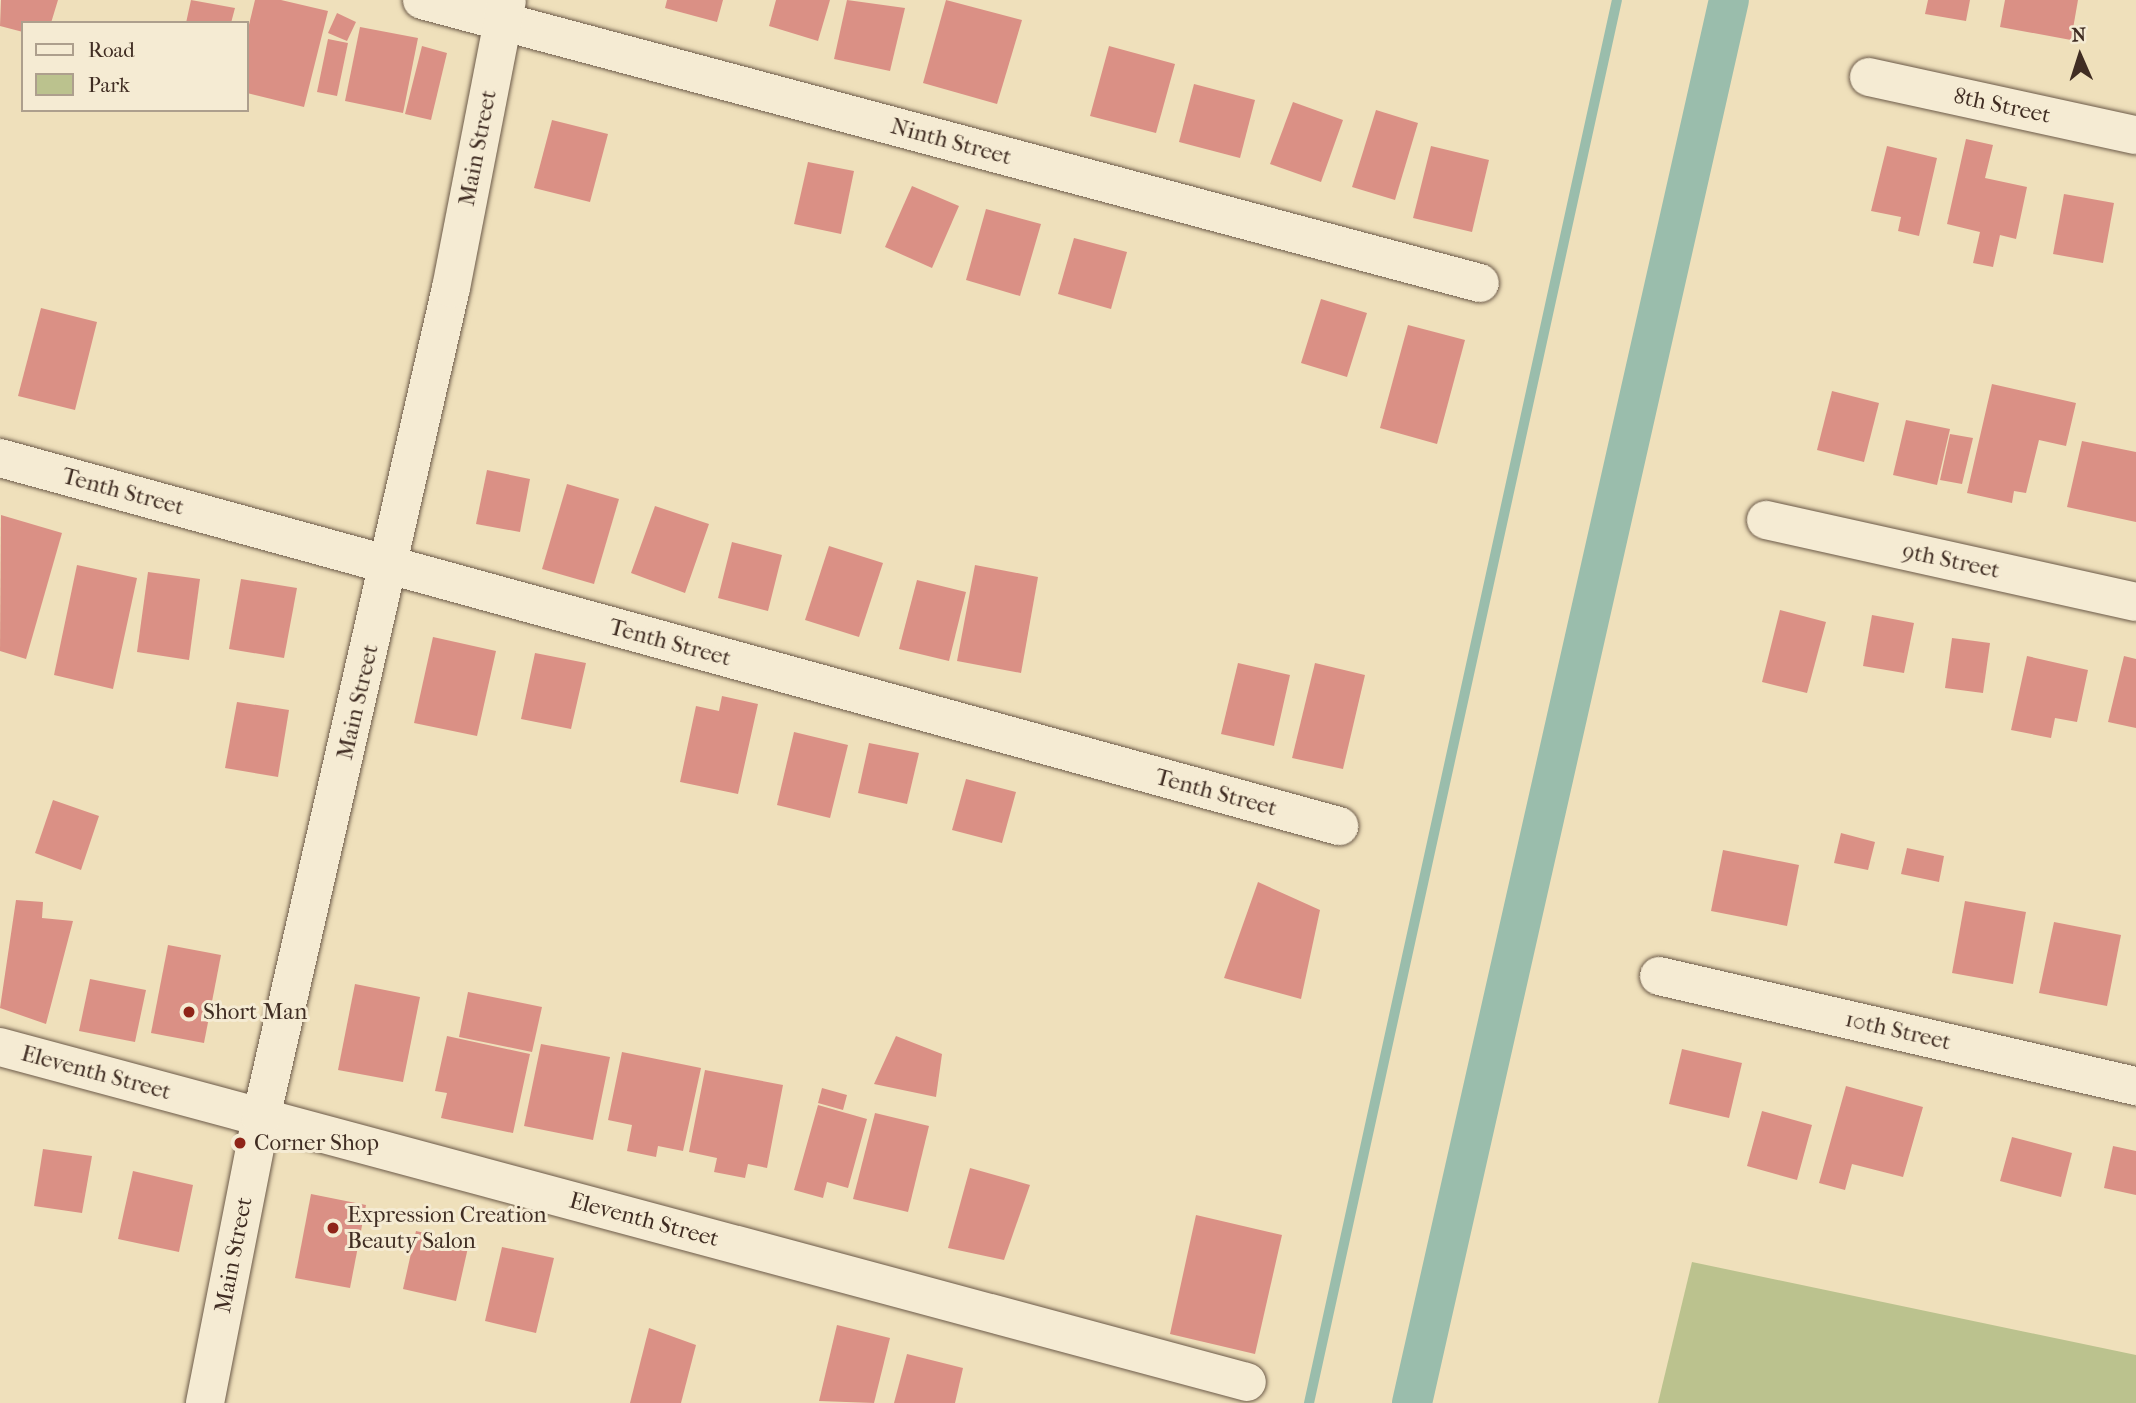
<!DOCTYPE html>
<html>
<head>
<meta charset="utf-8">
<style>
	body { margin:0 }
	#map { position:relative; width:2136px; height:1403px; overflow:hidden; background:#efe0bb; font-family:"IM FELL French Canon",serif }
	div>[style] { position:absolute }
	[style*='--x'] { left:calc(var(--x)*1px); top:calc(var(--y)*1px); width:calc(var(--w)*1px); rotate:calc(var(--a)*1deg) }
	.green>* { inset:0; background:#bbc28e }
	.stream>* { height:10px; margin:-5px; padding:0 5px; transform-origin:5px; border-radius:5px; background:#9abdac }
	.canal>* { height:40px; margin:-20px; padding:0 20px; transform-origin:20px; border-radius:20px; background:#9abdac }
	.building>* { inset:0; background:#da9085 }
	.roads { filter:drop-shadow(0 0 2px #6c5a49) drop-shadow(0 0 2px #6c5a49) }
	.minor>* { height:38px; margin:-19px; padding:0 19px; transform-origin:19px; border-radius:19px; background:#f5ebd3 }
	.dots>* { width:19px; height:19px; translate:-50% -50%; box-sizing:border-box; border:4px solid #f5ebd3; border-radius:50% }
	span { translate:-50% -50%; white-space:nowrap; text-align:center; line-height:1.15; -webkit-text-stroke:6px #f5ebd3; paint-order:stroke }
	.street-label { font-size:23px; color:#402d23 }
	.poi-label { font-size:23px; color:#402d23 }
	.left { translate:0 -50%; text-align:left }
	.legend { position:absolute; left:21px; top:21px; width:228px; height:91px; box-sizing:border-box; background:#f5ebd3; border:2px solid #ad9f8d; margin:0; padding:9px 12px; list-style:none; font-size:21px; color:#402d23 }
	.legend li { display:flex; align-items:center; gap:14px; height:35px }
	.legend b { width:35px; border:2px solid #ad9f8d }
	.north { position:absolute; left:2045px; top:21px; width:70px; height:70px; -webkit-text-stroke:5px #f5ebd3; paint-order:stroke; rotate:357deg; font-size:19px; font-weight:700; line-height:28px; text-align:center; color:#402d23 }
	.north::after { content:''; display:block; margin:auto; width:24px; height:32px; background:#402d23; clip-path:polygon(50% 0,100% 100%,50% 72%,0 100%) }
</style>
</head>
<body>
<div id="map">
	<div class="green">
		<div style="clip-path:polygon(1692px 1262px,2136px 1355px,2136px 1403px,1658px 1403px)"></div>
	</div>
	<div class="stream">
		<div style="--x:1309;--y:1403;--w:1436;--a:-77.62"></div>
	</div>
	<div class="canal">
		<div style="--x:1412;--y:1403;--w:1438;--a:-77.27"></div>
	</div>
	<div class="building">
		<div style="clip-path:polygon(1px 0,58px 0,51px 23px,23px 23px,23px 32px,0 26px)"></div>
		<div style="clip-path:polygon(191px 0,235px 8px,231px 23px,186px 23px)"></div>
		<div style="clip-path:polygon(255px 0,281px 0,328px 11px,304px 107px,247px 93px,247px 33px)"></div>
		<div style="clip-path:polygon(667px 0,723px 0,717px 22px,665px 8px)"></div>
		<div style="clip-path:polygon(776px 0,830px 0,818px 41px,769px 26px)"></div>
		<div style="clip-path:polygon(847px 0,905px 8px,890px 71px,834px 59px)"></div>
		<div style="clip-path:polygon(946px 0,1022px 20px,997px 104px,923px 83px)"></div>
		<div style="clip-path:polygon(1928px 0,1970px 0,1966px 21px,1925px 14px)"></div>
		<div style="clip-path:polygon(2005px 0,2078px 0,2071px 40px,2000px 27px)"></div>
		<div style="clip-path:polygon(337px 13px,356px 22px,347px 41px,328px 33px)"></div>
		<div style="clip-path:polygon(360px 27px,418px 38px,403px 113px,345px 101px)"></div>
		<div style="clip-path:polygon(328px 39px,348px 43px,337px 96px,317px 92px)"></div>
		<div style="clip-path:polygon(422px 46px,447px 53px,431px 120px,405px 114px)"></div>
		<div style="clip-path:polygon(1109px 46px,1175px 64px,1156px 133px,1090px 116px)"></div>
		<div style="clip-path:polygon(1194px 84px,1255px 100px,1240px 158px,1179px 142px)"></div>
		<div style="clip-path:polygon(1293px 102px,1343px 120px,1321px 182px,1270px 164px)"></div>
		<div style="clip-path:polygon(1376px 110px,1418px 123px,1395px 200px,1352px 187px)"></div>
		<div style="clip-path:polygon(552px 120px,608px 134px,590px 202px,534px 188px)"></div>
		<div style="clip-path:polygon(1966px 139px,1993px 145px,1985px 178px,2027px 187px,2016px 239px,2000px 235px,1993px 267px,1973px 263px,1980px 232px,1947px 224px)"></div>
		<div style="clip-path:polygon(1431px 146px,1489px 160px,1472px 232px,1413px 218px)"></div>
		<div style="clip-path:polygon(1887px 146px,1937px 158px,1919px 236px,1898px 231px,1901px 217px,1871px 211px)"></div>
		<div style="clip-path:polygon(808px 162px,854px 171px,841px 234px,794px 224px)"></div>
		<div style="clip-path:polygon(912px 186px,959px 206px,932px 268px,885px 247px)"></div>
		<div style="clip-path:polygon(2064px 194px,2114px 203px,2103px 263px,2053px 254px)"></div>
		<div style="clip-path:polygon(986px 209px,1041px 224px,1020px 296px,966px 280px)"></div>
		<div style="clip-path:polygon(1074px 238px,1127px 252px,1111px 309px,1058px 294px)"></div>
		<div style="clip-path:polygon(1321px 299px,1367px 313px,1347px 377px,1301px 363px)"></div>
		<div style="clip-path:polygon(41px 308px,97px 322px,75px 410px,18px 396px)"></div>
		<div style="clip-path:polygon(1408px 325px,1465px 340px,1437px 444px,1380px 428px)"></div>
		<div style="clip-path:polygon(1992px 384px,2076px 403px,2066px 446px,2039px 440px,2026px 493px,2014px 491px,2012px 503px,1967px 493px)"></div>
		<div style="clip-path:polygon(1832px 391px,1879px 403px,1864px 462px,1817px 450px)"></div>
		<div style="clip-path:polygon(1906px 420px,1950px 429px,1937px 485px,1893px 475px)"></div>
		<div style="clip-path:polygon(1950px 434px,1973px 438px,1962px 484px,1940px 480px)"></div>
		<div style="clip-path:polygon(2082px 441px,2136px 452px,2136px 522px,2067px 507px)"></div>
		<div style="clip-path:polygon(487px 470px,530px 479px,520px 532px,476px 524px)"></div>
		<div style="clip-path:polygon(567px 484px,619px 499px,594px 584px,542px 569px)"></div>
		<div style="clip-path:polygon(655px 506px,709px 524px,685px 593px,631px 573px)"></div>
		<div style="clip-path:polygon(1px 515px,62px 533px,26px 659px,0 651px)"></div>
		<div style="clip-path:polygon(732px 542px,782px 555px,768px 611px,718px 598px)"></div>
		<div style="clip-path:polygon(829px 546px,883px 563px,859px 637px,805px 620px)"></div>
		<div style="clip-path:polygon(77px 565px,137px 578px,113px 689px,54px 675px)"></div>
		<div style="clip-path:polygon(975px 565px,1038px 577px,1021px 673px,957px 661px)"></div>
		<div style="clip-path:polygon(148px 572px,200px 579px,189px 660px,137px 652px)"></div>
		<div style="clip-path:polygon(241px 579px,297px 588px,284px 658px,229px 649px)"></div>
		<div style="clip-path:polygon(917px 580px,966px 592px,949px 661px,899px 649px)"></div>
		<div style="clip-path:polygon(1780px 610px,1826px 622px,1807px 693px,1762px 682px)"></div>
		<div style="clip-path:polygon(1872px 615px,1914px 623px,1904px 673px,1863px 666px)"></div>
		<div style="clip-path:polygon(433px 637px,496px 651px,477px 736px,414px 723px)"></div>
		<div style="clip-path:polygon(1952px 638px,1990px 643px,1983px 693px,1945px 688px)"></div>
		<div style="clip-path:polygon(535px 653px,586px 663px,571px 729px,521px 719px)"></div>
		<div style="clip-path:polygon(2027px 656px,2088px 670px,2077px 722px,2055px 718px,2051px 738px,2011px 730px)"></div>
		<div style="clip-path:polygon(2124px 656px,2136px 659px,2136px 728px,2108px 722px)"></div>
		<div style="clip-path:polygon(1238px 663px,1290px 675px,1274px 746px,1221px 734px)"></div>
		<div style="clip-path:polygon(1315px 663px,1365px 675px,1343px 769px,1292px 758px)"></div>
		<div style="clip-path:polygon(722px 696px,758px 704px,738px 794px,680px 782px,696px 706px,719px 711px)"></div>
		<div style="clip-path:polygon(237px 702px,289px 710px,278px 777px,225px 768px)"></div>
		<div style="clip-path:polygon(794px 732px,848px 745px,830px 818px,777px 805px)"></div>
		<div style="clip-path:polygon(869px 743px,919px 753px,907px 804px,858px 793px)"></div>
		<div style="clip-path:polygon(966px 779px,1016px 792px,1002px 843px,952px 830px)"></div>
		<div style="clip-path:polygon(53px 800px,99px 816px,81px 870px,35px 853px)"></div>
		<div style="clip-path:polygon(1841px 833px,1875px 842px,1868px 870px,1834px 863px)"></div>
		<div style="clip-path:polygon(1907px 848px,1944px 856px,1939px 882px,1901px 874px)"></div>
		<div style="clip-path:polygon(1723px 850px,1799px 865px,1787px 926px,1711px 911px)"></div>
		<div style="clip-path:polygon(1258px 882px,1320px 910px,1301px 999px,1224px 978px)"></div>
		<div style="clip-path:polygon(16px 900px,43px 902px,42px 918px,73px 921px,46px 1024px,0 1008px)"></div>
		<div style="clip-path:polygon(1965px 901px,2026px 912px,2013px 984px,1952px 973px)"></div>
		<div style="clip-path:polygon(2054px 922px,2121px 935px,2107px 1006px,2039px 993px)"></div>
		<div style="clip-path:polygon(168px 945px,221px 955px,204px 1043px,151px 1033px)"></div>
		<div style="clip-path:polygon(90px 979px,146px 990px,135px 1042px,79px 1031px)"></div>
		<div style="clip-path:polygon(355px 984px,420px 997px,403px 1082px,338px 1070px)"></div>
		<div style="clip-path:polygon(468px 992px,542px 1007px,532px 1052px,459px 1037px)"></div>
		<div style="clip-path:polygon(447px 1036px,530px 1054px,513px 1133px,441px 1118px,447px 1093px,435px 1091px)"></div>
		<div style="clip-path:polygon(896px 1036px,942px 1054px,936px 1097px,874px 1084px)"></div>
		<div style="clip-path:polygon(541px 1044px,610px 1057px,593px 1140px,524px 1126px)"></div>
		<div style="clip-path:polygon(1682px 1049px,1742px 1063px,1729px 1118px,1669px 1104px)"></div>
		<div style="clip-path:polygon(622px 1052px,701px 1068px,683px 1151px,658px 1146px,656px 1157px,627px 1151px,632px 1125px,608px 1120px)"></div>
		<div style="clip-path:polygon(705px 1070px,783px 1085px,767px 1168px,748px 1164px,745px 1178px,714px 1172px,717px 1158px,689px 1152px)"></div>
		<div style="clip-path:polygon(1846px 1086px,1923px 1107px,1903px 1177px,1852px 1164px,1845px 1190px,1819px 1183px)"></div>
		<div style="clip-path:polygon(822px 1088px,847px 1095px,843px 1110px,818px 1103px)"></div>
		<div style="clip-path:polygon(818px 1105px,867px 1119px,848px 1188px,827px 1182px,823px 1198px,794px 1190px)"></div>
		<div style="clip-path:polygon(1762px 1111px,1812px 1125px,1797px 1180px,1747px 1166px)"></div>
		<div style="clip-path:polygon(875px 1113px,929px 1126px,908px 1212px,853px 1199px)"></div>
		<div style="clip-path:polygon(2012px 1137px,2072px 1153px,2061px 1197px,2000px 1181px)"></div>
		<div style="clip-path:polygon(2113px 1146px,2136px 1151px,2136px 1195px,2104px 1188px)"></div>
		<div style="clip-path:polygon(43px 1149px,92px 1156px,82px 1213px,34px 1206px)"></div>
		<div style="clip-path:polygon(970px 1168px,1030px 1185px,1004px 1260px,948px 1248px)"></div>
		<div style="clip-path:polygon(133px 1171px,193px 1185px,179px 1252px,118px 1239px)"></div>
		<div style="clip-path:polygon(311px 1194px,366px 1205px,350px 1288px,295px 1278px)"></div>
		<div style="clip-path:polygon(1196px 1215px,1282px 1235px,1255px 1354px,1170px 1334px)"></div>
		<div style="clip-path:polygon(416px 1231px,469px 1243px,456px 1301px,403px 1289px)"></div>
		<div style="clip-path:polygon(502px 1247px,554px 1258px,536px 1333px,485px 1321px)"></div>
		<div style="clip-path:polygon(837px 1325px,890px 1338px,874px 1403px,819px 1401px)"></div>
		<div style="clip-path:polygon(649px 1328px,696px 1345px,681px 1403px,630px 1403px)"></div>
		<div style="clip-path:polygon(907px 1354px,963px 1368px,955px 1403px,894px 1403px)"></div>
	</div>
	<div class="roads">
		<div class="minor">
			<div style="--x:422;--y:0;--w:1095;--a:14.98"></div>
			<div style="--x:1869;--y:77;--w:273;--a:12.3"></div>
			<div style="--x:0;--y:458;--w:1389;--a:15.37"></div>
			<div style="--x:1766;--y:520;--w:379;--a:12.5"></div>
			<div style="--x:1659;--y:976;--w:490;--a:13"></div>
			<div style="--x:0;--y:1047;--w:1291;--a:15.04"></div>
			<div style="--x:205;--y:1403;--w:290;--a:-78.9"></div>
			<div style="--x:261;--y:1118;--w:851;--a:-77.11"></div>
			<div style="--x:451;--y:288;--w:293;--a:-79"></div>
		</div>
	</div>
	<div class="dots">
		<div style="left:189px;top:1012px;background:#8f2418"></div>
		<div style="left:240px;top:1143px;background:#8f2418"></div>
		<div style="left:333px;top:1228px;background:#8f2418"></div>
	</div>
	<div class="street-label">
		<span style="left:2002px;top:106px;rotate:12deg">8th Street</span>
		<span style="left:951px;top:142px;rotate:15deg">Ninth Street</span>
		<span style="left:478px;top:148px;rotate:-79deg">Main Street</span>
		<span style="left:123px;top:492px;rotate:15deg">Tenth Street</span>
		<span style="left:1951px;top:561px;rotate:12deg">9th Street</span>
		<span style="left:670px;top:643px;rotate:15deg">Tenth Street</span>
		<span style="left:358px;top:702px;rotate:-77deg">Main Street</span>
		<span style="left:1216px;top:793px;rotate:15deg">Tenth Street</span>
		<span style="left:1898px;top:1031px;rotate:13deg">10th Street</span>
		<span style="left:96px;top:1073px;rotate:15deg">Eleventh Street</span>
		<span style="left:644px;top:1220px;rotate:15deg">Eleventh Street</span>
		<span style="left:234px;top:1255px;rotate:-79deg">Main Street</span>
	</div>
	<div class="poi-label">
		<span class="left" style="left:203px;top:1012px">Short Man</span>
		<span class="left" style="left:254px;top:1143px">Corner Shop</span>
		<span class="left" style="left:347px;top:1228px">Expression Creation<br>Beauty Salon</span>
	</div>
	<ul class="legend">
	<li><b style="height:9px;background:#f5ebd3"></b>Road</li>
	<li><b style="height:19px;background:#bbc28e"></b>Park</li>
	</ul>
	<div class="north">N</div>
</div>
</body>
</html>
